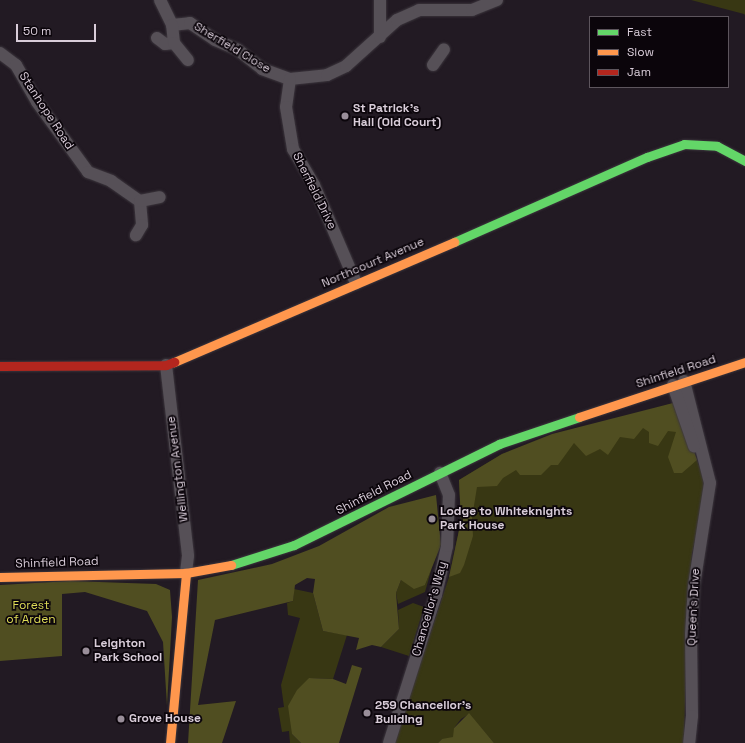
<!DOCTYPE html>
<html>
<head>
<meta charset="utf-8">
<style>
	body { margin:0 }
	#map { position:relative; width:745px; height:743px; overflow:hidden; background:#221a23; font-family:"Space Grotesk",sans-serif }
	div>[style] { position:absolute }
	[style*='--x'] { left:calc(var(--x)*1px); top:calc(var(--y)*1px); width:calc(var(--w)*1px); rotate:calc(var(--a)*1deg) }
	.green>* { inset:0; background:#383713 }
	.forest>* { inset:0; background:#504e21 }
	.roads { filter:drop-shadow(0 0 1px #3c363d) drop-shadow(0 0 1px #3c363d) }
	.street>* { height:12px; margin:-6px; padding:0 6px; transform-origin:6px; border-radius:6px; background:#565057 }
	.fast>* { height:9px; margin:-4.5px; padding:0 4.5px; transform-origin:4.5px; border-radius:4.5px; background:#63d668 }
	.slow>* { height:9px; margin:-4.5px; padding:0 4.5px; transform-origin:4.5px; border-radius:4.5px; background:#ff974d }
	.jam>* { height:9px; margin:-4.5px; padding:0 4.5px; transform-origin:4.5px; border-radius:4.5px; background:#b3261e }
	.dots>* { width:11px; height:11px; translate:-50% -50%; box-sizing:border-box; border:2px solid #0b050b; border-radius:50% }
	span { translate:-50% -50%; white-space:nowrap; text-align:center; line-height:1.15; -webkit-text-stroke:3.5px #0b050b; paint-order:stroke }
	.street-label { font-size:12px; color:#d9cdd9 }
	.poi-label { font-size:12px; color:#d9cdd9; font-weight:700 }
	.left { translate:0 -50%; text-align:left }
	.park-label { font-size:12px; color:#dedc57 }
	.legend { position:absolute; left:589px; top:16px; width:140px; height:72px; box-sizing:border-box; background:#0b050b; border:1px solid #5d555d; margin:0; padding:5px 7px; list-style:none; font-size:12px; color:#d9cdd9 }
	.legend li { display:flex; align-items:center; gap:8px; height:20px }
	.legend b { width:20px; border:1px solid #5d555d }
	.scale { position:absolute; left:16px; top:24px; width:80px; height:18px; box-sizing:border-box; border:2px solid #d9cdd9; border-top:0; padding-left:5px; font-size:12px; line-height:14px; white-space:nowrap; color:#d9cdd9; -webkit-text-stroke:3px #0b050b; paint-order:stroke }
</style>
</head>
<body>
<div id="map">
	<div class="green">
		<div style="clip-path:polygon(691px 0,745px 0,745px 15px,744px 14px)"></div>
		<div style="clip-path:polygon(677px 402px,703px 477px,705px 496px,692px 554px,687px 613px,684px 743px,494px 743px,469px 714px,461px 719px,454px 728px,454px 737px,449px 739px,442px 739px,438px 743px,394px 743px,449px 577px,461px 521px,459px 480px,502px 454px)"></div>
		<div style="clip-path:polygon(432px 567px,425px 592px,398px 604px,396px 593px,401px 580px,425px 585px)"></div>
		<div style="clip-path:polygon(294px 589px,313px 593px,323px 631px,347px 635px,333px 679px,309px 678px,292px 734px,301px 743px,290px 743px,289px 731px,282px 732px,278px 708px,284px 707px,281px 685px,300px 618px,288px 615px,287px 603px,293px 601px)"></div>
		<div style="clip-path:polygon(413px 603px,424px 607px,409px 656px,381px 647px,399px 629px,398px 610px)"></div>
	</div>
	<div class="forest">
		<div style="clip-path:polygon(677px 402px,697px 460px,682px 473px,674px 473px,668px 457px,676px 432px,668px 431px,658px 446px,649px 443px,649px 432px,643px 428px,634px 439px,620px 437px,608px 455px,600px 449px,586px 456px,574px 443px,558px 465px,551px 465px,541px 475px,520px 475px,516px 470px,503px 478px,497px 486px,477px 487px,472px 518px,473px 536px,464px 565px,460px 573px,449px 577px,461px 521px,459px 480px,502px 454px,552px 434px)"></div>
		<div style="clip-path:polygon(436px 495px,441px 545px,425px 585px,414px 589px,401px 580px,396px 593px,399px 629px,381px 647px,372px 645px,356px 650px,359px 638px,323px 631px,313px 593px,315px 579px,307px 578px,295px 585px,293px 601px,215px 620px,198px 705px,236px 701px,222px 743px,188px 743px,198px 580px,272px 564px,319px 546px,389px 507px)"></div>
		<div style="clip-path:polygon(70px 581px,156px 584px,170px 590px,172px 617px,167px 706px,163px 642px,147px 611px,85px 592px,62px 594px,62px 656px,0 661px,0 585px)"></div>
		<div style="clip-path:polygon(352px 665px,362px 668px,339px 743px,301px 743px,292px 734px,288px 706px,297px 690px,309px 678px,333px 679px,346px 684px)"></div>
		<div style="clip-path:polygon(469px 713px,494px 743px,438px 743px,442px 739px,453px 737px,454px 728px)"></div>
	</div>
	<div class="roads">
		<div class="street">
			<div style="--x:160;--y:0;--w:28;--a:64"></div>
			<div style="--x:172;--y:25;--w:18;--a:-6"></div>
			<div style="--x:190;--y:23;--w:30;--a:34"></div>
			<div style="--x:215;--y:40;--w:25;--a:23"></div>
			<div style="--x:238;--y:50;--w:31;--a:38"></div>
			<div style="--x:262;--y:69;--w:30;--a:20"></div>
			<div style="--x:290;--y:79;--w:37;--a:-6"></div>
			<div style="--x:327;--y:75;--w:21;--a:-25"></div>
			<div style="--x:346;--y:66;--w:69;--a:-42"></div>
			<div style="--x:397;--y:20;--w:24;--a:-24"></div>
			<div style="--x:419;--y:10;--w:53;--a:0"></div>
			<div style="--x:472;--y:10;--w:27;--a:-22"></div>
			<div style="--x:380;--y:37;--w:37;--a:-90"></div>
			<div style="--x:157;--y:38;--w:10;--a:37"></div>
			<div style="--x:165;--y:44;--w:9;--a:-6"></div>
			<div style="--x:174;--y:43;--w:18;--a:-96"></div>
			<div style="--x:174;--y:43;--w:22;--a:51"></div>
			<div style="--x:0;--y:53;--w:20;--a:37"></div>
			<div style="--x:16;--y:65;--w:43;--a:60.4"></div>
			<div style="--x:37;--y:102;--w:87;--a:53.9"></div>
			<div style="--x:88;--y:172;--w:25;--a:21"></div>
			<div style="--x:111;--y:181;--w:35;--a:35"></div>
			<div style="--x:140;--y:201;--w:24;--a:85"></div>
			<div style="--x:142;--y:225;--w:12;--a:121"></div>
			<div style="--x:433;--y:65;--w:19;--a:-55"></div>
			<div style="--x:290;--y:79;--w:28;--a:98"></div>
			<div style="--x:286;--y:107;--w:43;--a:80.5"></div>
			<div style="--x:293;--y:149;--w:42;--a:59.7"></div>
			<div style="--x:314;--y:185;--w:107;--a:66.8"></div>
			<div style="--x:140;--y:201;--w:20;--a:-11"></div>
			<div style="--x:166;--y:365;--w:192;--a:83.4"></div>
			<div style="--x:188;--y:556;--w:17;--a:97"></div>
			<div style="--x:684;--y:381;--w:105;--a:75.7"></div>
			<div style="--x:710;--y:483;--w:103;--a:98.9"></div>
			<div style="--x:694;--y:585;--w:49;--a:93.5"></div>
			<div style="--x:691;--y:634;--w:82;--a:89.3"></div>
			<div style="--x:692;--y:716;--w:27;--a:96"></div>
			<div style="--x:673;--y:385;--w:65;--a:71"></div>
			<div style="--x:389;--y:743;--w:155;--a:-72.4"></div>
			<div style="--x:436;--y:595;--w:50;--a:-77.3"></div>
			<div style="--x:447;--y:546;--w:51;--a:-87.8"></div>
			<div style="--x:449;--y:495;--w:24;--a:-112"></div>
		</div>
		<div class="fast">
			<div style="--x:454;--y:242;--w:211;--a:-23.8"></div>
			<div style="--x:647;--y:157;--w:39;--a:-19"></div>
			<div style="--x:684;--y:144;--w:33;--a:3"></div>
			<div style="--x:717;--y:146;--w:32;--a:28"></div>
			<div style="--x:231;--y:565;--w:66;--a:-17.6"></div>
			<div style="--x:294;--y:545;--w:229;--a:-26.2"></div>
			<div style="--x:499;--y:444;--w:84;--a:-18.6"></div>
		</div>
		<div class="slow">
			<div style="--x:174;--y:362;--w:305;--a:-23.2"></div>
			<div style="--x:579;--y:417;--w:175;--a:-18.3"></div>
			<div style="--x:0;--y:577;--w:186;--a:-1.2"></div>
			<div style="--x:186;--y:573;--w:46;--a:-10.1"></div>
			<div style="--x:170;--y:743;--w:171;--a:-84.6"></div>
		</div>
		<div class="jam">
			<div style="--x:0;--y:366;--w:166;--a:-0.3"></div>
			<div style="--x:166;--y:365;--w:9;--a:-21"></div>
		</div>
	</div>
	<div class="dots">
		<div style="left:345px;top:116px;background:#998e99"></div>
		<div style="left:432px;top:519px;background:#998e99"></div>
		<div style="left:86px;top:651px;background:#998e99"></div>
		<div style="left:367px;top:713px;background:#998e99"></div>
		<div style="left:121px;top:719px;background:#998e99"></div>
	</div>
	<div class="street-label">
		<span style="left:232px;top:48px;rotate:31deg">Sherfield Close</span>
		<span style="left:46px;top:111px;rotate:57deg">Stanhope Road</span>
		<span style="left:314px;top:191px;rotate:64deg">Sherfield Drive</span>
		<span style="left:373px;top:263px;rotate:-23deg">Northcourt Avenue</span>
		<span style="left:676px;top:372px;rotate:-18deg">Shinfield Road</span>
		<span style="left:178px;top:469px;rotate:-97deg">Wellington Avenue</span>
		<span style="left:374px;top:493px;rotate:-27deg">Shinfield Road</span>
		<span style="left:57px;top:563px;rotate:-2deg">Shinfield Road</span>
		<span style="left:694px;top:607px;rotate:-87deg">Queen's Drive</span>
		<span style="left:430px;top:609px;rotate:-74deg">Chancellor's Way</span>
	</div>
	<div class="poi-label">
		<span class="left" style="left:353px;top:116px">St Patrick's<br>Hall (Old Court)</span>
		<span class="left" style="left:440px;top:519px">Lodge to Whiteknights<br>Park House</span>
		<span class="left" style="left:94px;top:651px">Leighton<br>Park School</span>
		<span class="left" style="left:375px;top:713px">259 Chancellor’s<br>Building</span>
		<span class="left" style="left:129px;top:719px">Grove House</span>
	</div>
	<div class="park-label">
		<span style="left:31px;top:613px">Forest<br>of Arden</span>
	</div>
	<ul class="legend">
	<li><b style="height:5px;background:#63d668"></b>Fast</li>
	<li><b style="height:5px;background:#ff974d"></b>Slow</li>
	<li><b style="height:5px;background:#b3261e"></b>Jam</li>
	</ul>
	<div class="scale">50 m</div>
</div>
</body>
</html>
